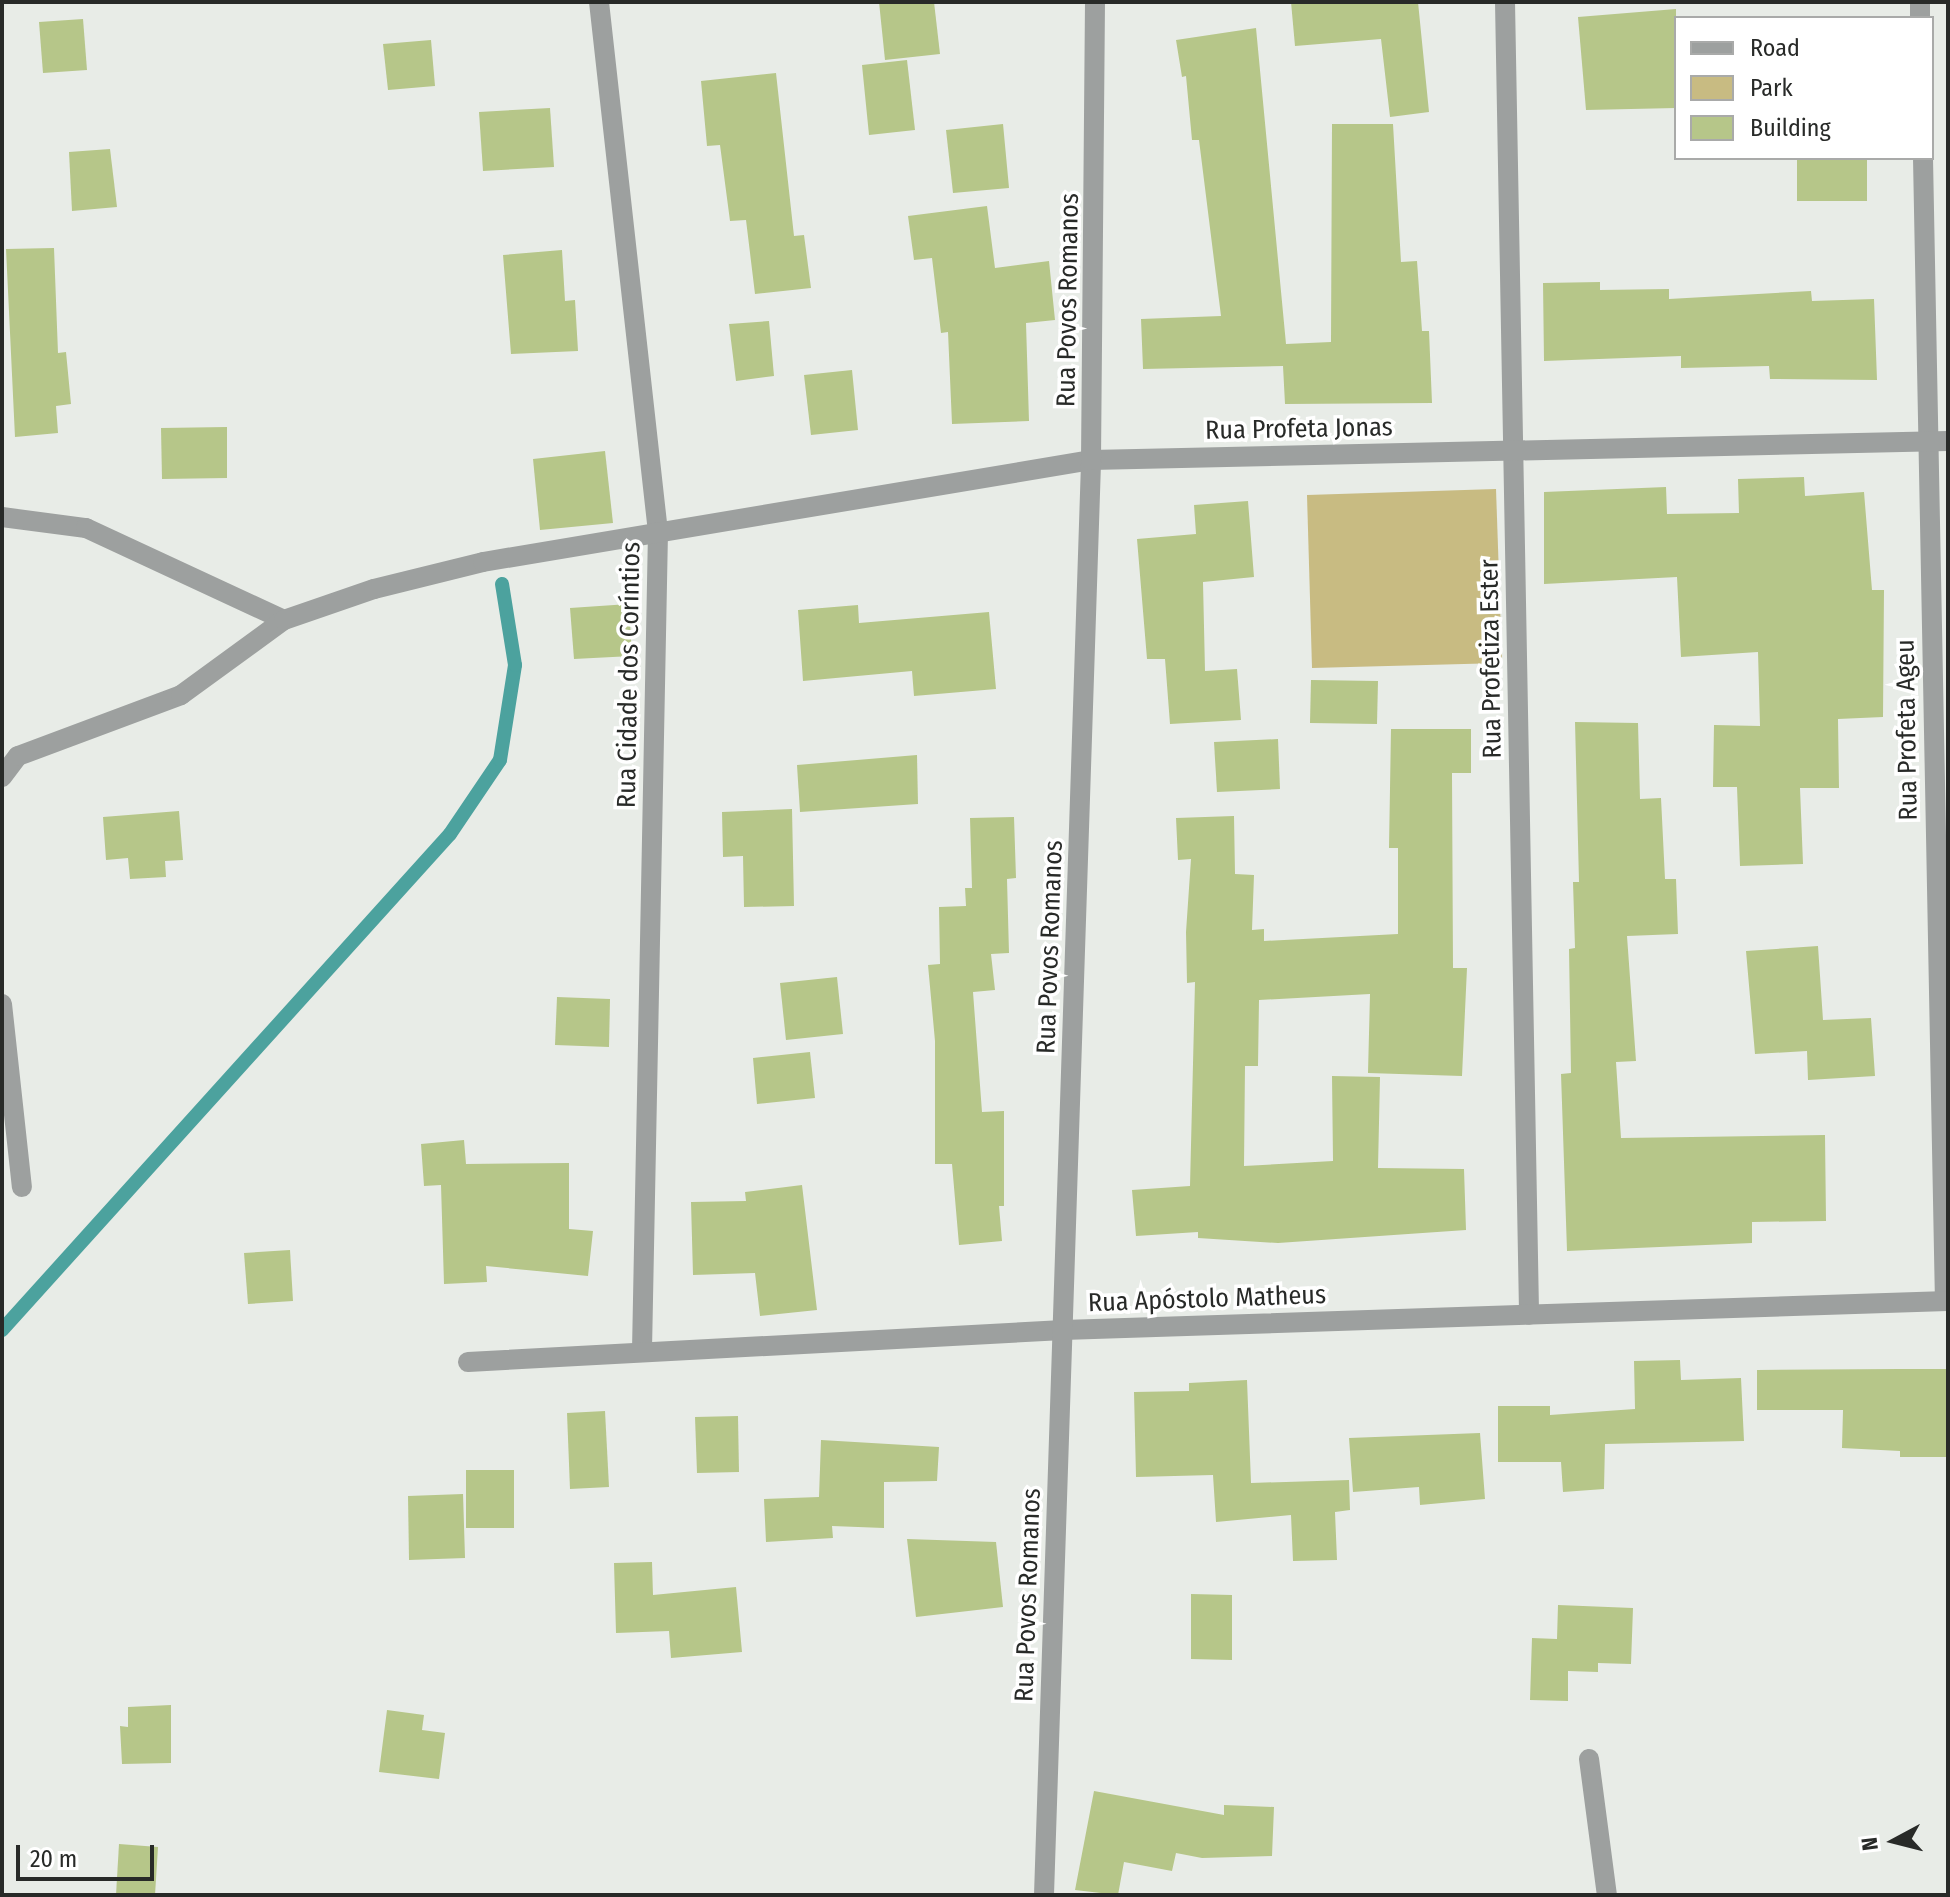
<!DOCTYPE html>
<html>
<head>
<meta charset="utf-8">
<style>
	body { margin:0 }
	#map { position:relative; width:1950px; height:1897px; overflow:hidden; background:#e8ece7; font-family:"Fira Sans Condensed",sans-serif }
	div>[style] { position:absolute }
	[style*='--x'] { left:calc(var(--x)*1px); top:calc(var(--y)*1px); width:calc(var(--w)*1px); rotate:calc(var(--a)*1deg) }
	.green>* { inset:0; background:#c8bb82 }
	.stream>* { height:14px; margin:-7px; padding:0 7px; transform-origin:7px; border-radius:7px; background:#4ca29e }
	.building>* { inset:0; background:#b6c689 }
	.minor>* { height:20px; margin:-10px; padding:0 10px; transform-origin:10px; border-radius:10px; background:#9da09f }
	span { translate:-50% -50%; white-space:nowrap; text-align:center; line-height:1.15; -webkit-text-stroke:7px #fff; paint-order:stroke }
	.street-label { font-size:26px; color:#282a28 }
	.frame { position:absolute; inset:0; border:4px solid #282a28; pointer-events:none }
	.legend { position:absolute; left:1674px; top:16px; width:260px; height:144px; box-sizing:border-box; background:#fff; border:2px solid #a9aaa9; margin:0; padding:10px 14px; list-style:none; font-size:24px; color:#282a28 }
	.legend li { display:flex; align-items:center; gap:16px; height:40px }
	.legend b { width:40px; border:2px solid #a9aaa9 }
	.north { position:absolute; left:1854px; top:1801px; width:80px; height:80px; -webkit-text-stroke:6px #fff; paint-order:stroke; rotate:263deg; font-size:22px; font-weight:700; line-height:32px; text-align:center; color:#282a28 }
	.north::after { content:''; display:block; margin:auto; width:28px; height:36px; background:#282a28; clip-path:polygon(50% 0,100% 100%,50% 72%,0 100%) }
	.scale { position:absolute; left:16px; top:1845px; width:138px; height:36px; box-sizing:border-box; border:4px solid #282a28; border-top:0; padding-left:10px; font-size:24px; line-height:28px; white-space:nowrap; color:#282a28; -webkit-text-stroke:6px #fff; paint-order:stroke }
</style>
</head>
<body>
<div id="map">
	<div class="green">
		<div style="clip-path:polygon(1496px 489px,1502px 663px,1312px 668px,1307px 495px)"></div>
	</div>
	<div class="stream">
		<div style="--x:2;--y:1330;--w:668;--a:-47.91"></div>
		<div style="--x:450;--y:834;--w:89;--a:-56"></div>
		<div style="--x:500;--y:760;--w:96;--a:-81"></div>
		<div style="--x:515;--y:665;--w:82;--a:-99.1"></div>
	</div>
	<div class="building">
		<div style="clip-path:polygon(879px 2px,934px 2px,940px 54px,885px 60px)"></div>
		<div style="clip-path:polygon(1291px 2px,1418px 2px,1429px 112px,1390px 117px,1381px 39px,1295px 46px)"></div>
		<div style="clip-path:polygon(1676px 9px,1676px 108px,1586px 110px,1578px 17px)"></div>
		<div style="clip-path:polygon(83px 19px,87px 70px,43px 73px,39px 22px)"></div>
		<div style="clip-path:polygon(1256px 28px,1286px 344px,1331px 342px,1332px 124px,1393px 124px,1401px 262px,1417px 261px,1422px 331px,1429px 331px,1432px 403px,1285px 404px,1283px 366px,1143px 369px,1141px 319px,1221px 316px,1199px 140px,1192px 140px,1186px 76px,1182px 77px,1176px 40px)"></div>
		<div style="clip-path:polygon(431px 40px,435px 86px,388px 90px,383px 44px)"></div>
		<div style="clip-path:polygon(907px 60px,915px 130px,869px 135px,862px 65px)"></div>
		<div style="clip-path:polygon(776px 73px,794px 236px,804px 235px,811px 288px,755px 294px,746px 220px,730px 221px,720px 145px,707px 146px,701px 81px)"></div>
		<div style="clip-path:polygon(550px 108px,554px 167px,483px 171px,479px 112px)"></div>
		<div style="clip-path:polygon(1003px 124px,1009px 188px,953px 193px,946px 130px)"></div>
		<div style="clip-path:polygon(110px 149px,117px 207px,72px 211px,69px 152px)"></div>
		<div style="clip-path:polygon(1797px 158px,1867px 158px,1867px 201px,1797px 201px)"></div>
		<div style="clip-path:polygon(987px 206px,995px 268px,1049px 261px,1055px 320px,1026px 323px,1029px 421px,952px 424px,948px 332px,941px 333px,932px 258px,914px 260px,908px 216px)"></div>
		<div style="clip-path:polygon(54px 248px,58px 353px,66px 352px,71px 404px,56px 406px,58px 433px,15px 437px,6px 249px)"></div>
		<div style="clip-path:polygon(562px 250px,565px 301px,575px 300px,578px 351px,511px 354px,503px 255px)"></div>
		<div style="clip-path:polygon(1600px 282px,1600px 290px,1669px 289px,1669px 299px,1811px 291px,1812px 301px,1874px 299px,1877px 380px,1770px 379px,1769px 366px,1681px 368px,1681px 356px,1544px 361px,1543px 283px)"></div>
		<div style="clip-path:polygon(769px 321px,774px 376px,736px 381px,729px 324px)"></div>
		<div style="clip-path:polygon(852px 370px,858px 430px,811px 435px,804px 375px)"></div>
		<div style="clip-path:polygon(227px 427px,227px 478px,162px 479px,161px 428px)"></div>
		<div style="clip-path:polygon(605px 451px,613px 523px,540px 530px,533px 459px)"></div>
		<div style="clip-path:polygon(1804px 477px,1805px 496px,1864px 492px,1872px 590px,1884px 590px,1883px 717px,1838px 719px,1839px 788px,1800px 788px,1803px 864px,1740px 866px,1737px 787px,1713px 787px,1714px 725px,1760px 726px,1758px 652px,1681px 657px,1677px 577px,1544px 584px,1544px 492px,1666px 487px,1667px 514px,1739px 513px,1738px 479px)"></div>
		<div style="clip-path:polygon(1248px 501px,1254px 577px,1203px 582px,1205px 671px,1237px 669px,1241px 720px,1170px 724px,1165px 659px,1147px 659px,1137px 539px,1196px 534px,1194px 505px)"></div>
		<div style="clip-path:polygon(629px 604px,632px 656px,574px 659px,570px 608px)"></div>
		<div style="clip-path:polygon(858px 605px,859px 623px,989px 612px,996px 689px,914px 696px,912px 671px,803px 681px,798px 610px)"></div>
		<div style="clip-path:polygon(1311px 680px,1378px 681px,1377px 724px,1310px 723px)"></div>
		<div style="clip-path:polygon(1575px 722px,1638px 723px,1640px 799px,1661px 798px,1665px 879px,1676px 879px,1678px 934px,1627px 936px,1636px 1061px,1616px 1062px,1621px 1138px,1825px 1135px,1826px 1221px,1752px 1222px,1752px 1243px,1567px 1251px,1561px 1074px,1571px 1073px,1569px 949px,1575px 948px,1573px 882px,1579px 882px)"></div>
		<div style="clip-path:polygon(1391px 729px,1471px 729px,1471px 773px,1452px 773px,1453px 968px,1467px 968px,1462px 1076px,1368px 1073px,1370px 994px,1259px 1000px,1258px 1066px,1245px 1066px,1244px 1166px,1333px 1161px,1332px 1076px,1380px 1077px,1378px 1168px,1464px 1169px,1466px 1230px,1278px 1243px,1198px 1238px,1198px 1232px,1136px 1236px,1132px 1190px,1190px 1186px,1195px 982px,1187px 983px,1186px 932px,1191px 859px,1178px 860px,1176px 818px,1234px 816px,1235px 874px,1254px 875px,1252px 930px,1264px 929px,1264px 941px,1398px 934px,1398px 848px,1389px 848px)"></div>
		<div style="clip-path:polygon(1278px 739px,1280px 789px,1217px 792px,1214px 742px)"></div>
		<div style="clip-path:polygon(917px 755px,918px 804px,800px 812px,797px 765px)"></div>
		<div style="clip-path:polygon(792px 809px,794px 906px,744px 907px,743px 856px,723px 857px,722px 812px)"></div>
		<div style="clip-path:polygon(179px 811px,183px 860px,165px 861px,166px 877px,130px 879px,128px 858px,106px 860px,103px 817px)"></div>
		<div style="clip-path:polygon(1014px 817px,1016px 878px,1007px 879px,1009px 953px,991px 954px,995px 990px,973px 992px,982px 1112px,1004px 1111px,1004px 1206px,999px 1206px,1002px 1241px,959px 1245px,952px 1164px,935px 1164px,935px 1041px,928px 965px,940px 964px,939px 907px,966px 906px,965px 888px,972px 888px,970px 818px)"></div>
		<div style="clip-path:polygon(1818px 946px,1823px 1020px,1871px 1018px,1875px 1076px,1808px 1080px,1807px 1051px,1755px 1054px,1746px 951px)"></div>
		<div style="clip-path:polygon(837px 977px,843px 1034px,786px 1040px,780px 983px)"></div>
		<div style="clip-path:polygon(557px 997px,610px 999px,609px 1047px,555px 1045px)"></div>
		<div style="clip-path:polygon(810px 1052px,815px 1098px,757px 1104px,753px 1058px)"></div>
		<div style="clip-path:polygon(464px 1140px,466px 1164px,569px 1163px,569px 1229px,593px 1231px,588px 1276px,486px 1266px,487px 1282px,444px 1284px,441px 1185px,424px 1186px,421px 1144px)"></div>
		<div style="clip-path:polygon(802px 1185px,817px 1310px,760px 1316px,755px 1273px,693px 1275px,691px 1202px,746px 1201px,745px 1192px)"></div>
		<div style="clip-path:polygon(290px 1250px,293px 1301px,248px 1304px,244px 1253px)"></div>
		<div style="clip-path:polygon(1680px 1360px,1681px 1380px,1741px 1378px,1744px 1441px,1605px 1444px,1604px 1489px,1563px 1492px,1561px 1462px,1498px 1462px,1498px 1406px,1550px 1406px,1550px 1415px,1635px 1409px,1634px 1361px)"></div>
		<div style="clip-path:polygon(1900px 1369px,1948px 1369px,1948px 1457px,1900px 1457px,1900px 1451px,1842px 1448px,1843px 1410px,1757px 1410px,1757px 1370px)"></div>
		<div style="clip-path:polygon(1247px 1380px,1251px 1483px,1349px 1480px,1350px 1510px,1335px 1512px,1337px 1560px,1293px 1561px,1291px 1515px,1216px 1522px,1213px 1475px,1136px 1477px,1134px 1392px,1189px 1391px,1189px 1383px)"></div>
		<div style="clip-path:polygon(605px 1411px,609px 1487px,570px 1489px,567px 1413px)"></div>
		<div style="clip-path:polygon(738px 1416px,739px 1472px,697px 1473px,695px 1417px)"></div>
		<div style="clip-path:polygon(1480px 1433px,1485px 1499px,1420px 1505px,1419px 1487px,1353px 1492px,1349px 1438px)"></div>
		<div style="clip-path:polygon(821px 1440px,939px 1447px,937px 1481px,884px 1482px,884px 1528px,832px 1526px,833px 1538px,766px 1542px,764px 1499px,819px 1497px)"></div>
		<div style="clip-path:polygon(466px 1470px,514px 1470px,514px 1528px,466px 1528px)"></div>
		<div style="clip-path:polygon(463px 1494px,465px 1558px,409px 1560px,408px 1496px)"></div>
		<div style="clip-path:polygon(907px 1539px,996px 1542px,1003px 1607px,916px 1617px)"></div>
		<div style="clip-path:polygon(652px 1562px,653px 1595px,736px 1587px,742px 1652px,671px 1658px,669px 1631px,616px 1633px,614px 1563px)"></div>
		<div style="clip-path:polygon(1191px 1594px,1232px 1595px,1232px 1660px,1191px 1659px)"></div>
		<div style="clip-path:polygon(1558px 1605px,1633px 1608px,1631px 1664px,1598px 1663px,1598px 1672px,1568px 1671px,1568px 1701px,1530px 1700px,1532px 1638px,1557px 1639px)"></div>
		<div style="clip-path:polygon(171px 1705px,171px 1763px,122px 1764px,120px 1726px,128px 1727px,128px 1707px)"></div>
		<div style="clip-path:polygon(387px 1710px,424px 1715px,422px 1730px,445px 1733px,439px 1779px,379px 1772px)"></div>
		<div style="clip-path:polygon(1094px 1791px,1224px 1815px,1224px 1805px,1274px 1807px,1272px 1856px,1202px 1858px,1176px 1853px,1172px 1871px,1124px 1862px,1118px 1895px,1075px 1890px)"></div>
		<div style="clip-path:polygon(119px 1844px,158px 1847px,155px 1895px,116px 1895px)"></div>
	</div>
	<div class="minor">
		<div style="--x:599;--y:2;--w:533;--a:83.65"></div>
		<div style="--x:658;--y:532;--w:820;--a:91.12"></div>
		<div style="--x:1505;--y:2;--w:1313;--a:88.95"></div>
		<div style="--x:1920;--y:2;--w:16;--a:90"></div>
		<div style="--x:1923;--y:158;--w:1143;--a:88.9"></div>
		<div style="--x:2;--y:517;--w:85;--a:7.5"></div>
		<div style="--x:86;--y:528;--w:218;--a:24.9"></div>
		<div style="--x:2;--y:777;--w:26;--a:-53"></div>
		<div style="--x:18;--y:756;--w:174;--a:-20.5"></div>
		<div style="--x:181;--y:695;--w:127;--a:-36.1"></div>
		<div style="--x:284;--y:620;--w:95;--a:-19"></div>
		<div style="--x:374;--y:589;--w:112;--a:-13.9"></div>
		<div style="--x:483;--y:562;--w:616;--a:-9.52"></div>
		<div style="--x:1091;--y:460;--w:857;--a:-1.27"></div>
		<div style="--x:2;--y:1004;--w:184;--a:83.8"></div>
		<div style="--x:468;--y:1362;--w:596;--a:-3.08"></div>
		<div style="--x:1063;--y:1330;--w:885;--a:-1.88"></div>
		<div style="--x:1589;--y:1759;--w:137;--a:82.5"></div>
		<div style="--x:1044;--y:1895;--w:1436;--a:-88.12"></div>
		<div style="--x:1091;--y:460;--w:458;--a:-89.5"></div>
	</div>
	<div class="street-label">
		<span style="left:1068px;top:300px;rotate:-89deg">Rua Povos Romanos</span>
		<span style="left:1299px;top:429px;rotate:-1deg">Rua Profeta Jonas</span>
		<span style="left:1491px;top:659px;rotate:-91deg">Rua Profetiza Ester</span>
		<span style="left:629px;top:675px;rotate:-89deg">Rua Cidade dos Coríntios</span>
		<span style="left:1907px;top:730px;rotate:-91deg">Rua Profeta Ageu</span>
		<span style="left:1050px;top:947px;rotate:-88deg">Rua Povos Romanos</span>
		<span style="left:1207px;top:1299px;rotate:-2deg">Rua Apóstolo Matheus</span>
		<span style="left:1028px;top:1595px;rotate:-88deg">Rua Povos Romanos</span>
	</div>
	<div class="frame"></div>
	<ul class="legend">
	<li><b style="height:10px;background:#9da09f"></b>Road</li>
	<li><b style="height:22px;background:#c8bb82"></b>Park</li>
	<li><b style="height:22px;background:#b6c689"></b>Building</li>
	</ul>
	<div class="north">N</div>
	<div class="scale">20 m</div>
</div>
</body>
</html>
